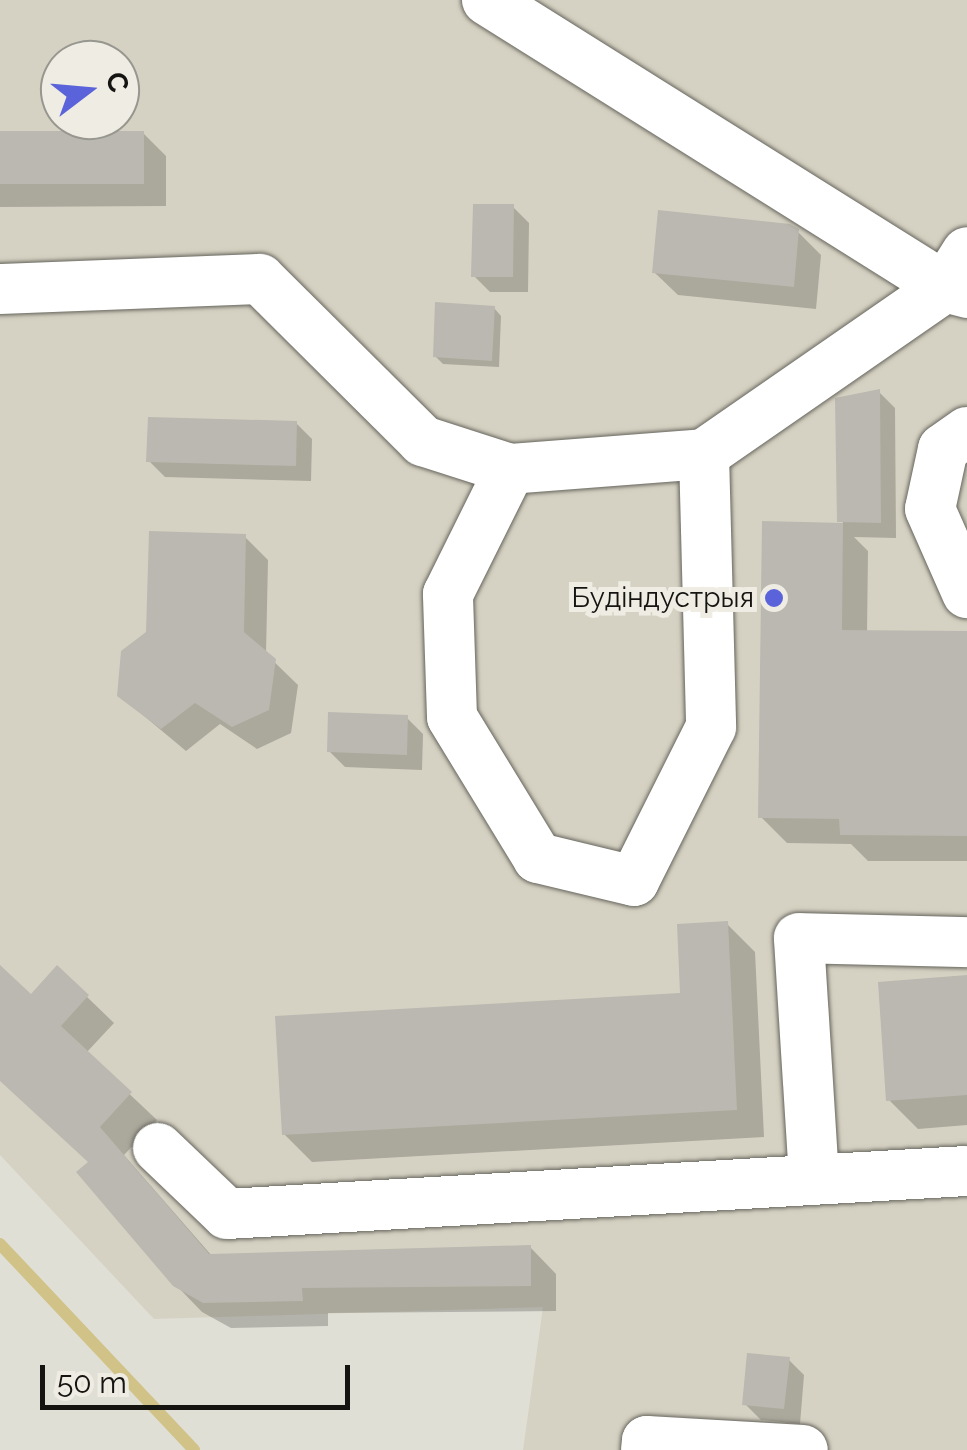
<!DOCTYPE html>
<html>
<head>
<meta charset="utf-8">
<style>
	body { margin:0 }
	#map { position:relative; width:967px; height:1450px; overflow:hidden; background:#e0dfd6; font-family:Raleway,sans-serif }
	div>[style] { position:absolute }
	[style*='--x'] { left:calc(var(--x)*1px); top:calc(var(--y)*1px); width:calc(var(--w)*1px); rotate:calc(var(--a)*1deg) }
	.built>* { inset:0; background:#d6d2c3 }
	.shadow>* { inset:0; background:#0003 }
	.stream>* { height:12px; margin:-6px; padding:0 6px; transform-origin:6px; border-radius:6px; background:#d1c288 }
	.building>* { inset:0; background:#bab8b0 }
	.roads { filter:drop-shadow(0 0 2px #66655d) drop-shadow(0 0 2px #66655d) }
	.minor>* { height:50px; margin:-25px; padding:0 25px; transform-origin:25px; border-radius:25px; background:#fff }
	.dots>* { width:28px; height:28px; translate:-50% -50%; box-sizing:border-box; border:5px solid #eeece3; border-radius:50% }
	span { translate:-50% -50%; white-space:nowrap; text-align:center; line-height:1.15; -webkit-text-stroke:10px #eeece3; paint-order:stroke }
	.poi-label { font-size:28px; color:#151411 }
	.right { translate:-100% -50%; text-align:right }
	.north { position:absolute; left:40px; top:40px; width:100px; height:100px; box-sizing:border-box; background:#eeece3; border:2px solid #97968f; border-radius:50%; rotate:74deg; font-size:28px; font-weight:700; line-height:40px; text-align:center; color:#151411 }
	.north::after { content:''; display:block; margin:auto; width:35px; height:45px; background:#5a63da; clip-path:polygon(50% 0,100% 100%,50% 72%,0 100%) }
	.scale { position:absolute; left:40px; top:1365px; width:310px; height:45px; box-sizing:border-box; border:5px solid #151411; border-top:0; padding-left:12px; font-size:30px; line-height:35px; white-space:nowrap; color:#151411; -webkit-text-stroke:8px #eeece3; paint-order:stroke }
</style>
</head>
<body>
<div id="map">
	<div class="built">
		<div style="clip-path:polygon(evenodd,0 0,967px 0,967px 1450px,523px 1450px,543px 1307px,154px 1319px,0 1155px,0 0,60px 60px,120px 60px,120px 120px,60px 120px,60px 60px)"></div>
	</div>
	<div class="shadow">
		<div style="clip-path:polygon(143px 133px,166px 156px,166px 206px,0 207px,0 134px)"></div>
		<div style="clip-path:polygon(513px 207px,529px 223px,528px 292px,490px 292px,474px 276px)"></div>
		<div style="clip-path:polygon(798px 232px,821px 255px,816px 309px,678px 295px,654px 272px)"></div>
		<div style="clip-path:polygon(494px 308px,501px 316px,499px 367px,443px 364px,435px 356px)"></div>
		<div style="clip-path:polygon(879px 392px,895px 408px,896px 538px,854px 537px,868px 551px,867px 633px,967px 633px,967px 861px,868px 861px,851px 844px,787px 843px,761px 817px,765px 524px,843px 525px,838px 399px)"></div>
		<div style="clip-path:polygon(296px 423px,312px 439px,311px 481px,165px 477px,149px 461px)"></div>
		<div style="clip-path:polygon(245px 537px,268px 560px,266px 654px,298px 685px,291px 733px,257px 749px,220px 724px,186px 751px,119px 695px,148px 633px)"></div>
		<div style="clip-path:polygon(407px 718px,423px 734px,422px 770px,345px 767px,329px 751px)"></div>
		<div style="clip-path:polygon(727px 924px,755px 952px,764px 1137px,312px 1162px,284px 1134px,683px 995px)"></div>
		<div style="clip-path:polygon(57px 968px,114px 1023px,86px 1053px,157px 1120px,124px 1155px,212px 1256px,530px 1247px,556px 1274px,556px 1311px,328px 1313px,328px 1326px,231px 1328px,202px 1312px,175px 1284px,90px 1163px,0 1079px,0 969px,31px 997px)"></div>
		<div style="clip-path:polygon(967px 978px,967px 1125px,918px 1129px,889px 1100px)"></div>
		<div style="clip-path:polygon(788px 1359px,804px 1375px,800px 1424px,761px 1420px,745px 1404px)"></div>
	</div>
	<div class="stream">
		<div style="--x:0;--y:1244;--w:283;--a:46.7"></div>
	</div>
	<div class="building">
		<div style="clip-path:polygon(0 131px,144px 131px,144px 184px,0 184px)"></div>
		<div style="clip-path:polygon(473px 204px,514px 204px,513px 277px,471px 277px)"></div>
		<div style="clip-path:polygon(658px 210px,790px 224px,799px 229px,794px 287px,652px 273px)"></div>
		<div style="clip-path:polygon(435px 302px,495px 306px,492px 361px,433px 357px)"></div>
		<div style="clip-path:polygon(880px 389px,881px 523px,837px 522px,835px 398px)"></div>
		<div style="clip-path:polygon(148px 417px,297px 421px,296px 466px,146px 462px)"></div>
		<div style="clip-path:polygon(762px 521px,843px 523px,842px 630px,967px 631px,967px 836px,840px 835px,839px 819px,758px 818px)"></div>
		<div style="clip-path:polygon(149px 531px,246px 534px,244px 632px,276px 659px,269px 710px,232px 727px,195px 703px,161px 729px,117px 696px,121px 651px,146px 632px)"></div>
		<div style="clip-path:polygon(328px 712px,408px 715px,407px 755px,327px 752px)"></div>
		<div style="clip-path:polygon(728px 921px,737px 1110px,282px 1135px,275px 1016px,680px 993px,677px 924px)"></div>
		<div style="clip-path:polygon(0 965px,31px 994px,57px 965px,89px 995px,61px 1026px,132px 1092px,100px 1127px,209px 1254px,531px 1245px,531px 1286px,302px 1288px,303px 1301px,203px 1303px,173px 1286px,76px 1172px,88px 1162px,0 1081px)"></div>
		<div style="clip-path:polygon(967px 975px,967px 1095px,886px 1101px,878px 982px)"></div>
		<div style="clip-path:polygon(747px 1353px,790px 1357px,784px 1409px,742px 1405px)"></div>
	</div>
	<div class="roads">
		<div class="minor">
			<div style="--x:487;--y:0;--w:540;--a:32.07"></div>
			<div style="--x:945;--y:287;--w:23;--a:15"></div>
			<div style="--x:0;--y:289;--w:260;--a:-2.2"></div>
			<div style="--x:260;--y:279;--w:230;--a:44.8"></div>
			<div style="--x:423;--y:441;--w:91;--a:17.8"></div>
			<div style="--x:967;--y:432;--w:29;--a:145"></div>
			<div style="--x:943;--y:449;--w:61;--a:102.2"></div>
			<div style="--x:930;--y:509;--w:92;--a:66.2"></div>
			<div style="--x:704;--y:454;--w:273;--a:88.5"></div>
			<div style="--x:711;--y:727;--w:172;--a:116.6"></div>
			<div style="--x:634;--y:881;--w:99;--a:-166.5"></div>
			<div style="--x:538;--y:858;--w:165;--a:-121.4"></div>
			<div style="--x:452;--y:717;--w:123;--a:-91.9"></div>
			<div style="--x:448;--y:594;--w:140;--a:-63.6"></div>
			<div style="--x:510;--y:469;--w:195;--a:-4.4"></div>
			<div style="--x:704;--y:454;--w:293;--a:-34.7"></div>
			<div style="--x:945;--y:287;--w:41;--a:-57.8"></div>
			<div style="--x:158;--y:1148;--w:95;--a:43.7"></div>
			<div style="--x:227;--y:1214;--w:741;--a:-3.33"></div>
			<div style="--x:814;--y:1178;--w:240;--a:-93.6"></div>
			<div style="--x:799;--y:938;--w:168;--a:1.4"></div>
			<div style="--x:646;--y:1450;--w:9;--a:-84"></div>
			<div style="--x:647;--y:1441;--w:156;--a:3.3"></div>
		</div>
	</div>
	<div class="dots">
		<div style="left:774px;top:598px;background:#5a63da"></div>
	</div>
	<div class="poi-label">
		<span class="right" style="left:754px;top:598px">Будіндустрыя</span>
	</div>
	<div class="north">С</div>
	<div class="scale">50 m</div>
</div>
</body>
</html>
